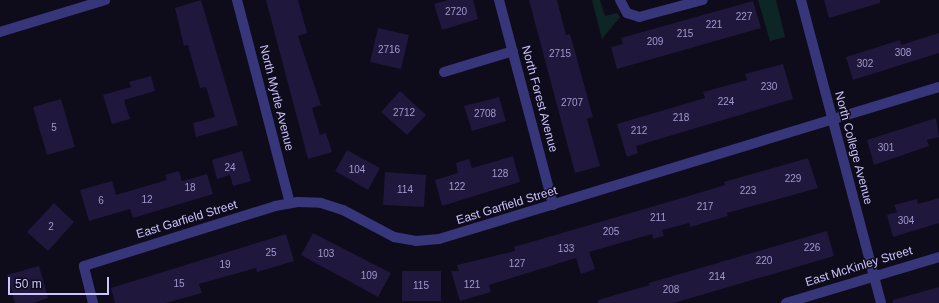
<!DOCTYPE html>
<html>
<head>
<meta charset="utf-8">
<style>
	body { margin:0 }
	#map { position:relative; width:939px; height:303px; overflow:hidden; background:#0e0b1b; font-family:Arial,sans-serif }
	div>[style] { position:absolute }
	[style*='--x'] { left:calc(var(--x)*1px); top:calc(var(--y)*1px); width:calc(var(--w)*1px); rotate:calc(var(--a)*1deg) }
	.green>* { inset:0; background:#0e2525 }
	.building>* { inset:0; background:#1f173c }
	.minor>* { height:10px; margin:-5px; padding:0 5px; transform-origin:5px; border-radius:5px; background:#38367b }
	.tertiary>* { height:10px; margin:-5px; padding:0 5px; transform-origin:5px; border-radius:5px; background:#38367b }
	span { translate:-50% -50%; white-space:nowrap; text-align:center; line-height:1.15; -webkit-text-stroke:3px #0e0b1b; paint-order:stroke }
	.number-label { font-size:10px; color:#a19ace }
	.number-label span { -webkit-text-stroke-width:0 }
	.street-label { font-size:12px; color:#ccc5ff }
	.scale { position:absolute; left:8px; top:277px; width:101px; height:18px; box-sizing:border-box; border:2px solid #ccc5ff; border-top:0; padding-left:5px; font-size:12px; line-height:14px; white-space:nowrap; color:#ccc5ff; -webkit-text-stroke:3px #0e0b1b; paint-order:stroke }
</style>
</head>
<body>
<div id="map">
	<div class="green">
		<div style="clip-path:polygon(592px 0,600px 0,605px 16px,617px 13px,620px 17px,602px 39px)"></div>
		<div style="clip-path:polygon(758px 0,776px 0,785px 37px,770px 41px)"></div>
	</div>
	<div class="building">
		<div style="clip-path:polygon(201px 0,238px 125px,196px 137px,193px 123px,215px 117px,206px 87px,200px 88px,188px 45px,184px 46px,175px 8px)"></div>
		<div style="clip-path:polygon(266px 0,298px 0,307px 33px,298px 36px,321px 105px,312px 108px,320px 135px,326px 133px,332px 152px,308px 159px)"></div>
		<div style="clip-path:polygon(448px 0,473px 0,478px 19px,442px 30px,434px 4px)"></div>
		<div style="clip-path:polygon(529px 0,557px 0,566px 35px,570px 34px,593px 117px,587px 119px,600px 166px,575px 173px)"></div>
		<div style="clip-path:polygon(824px 0,880px 0,880px 3px,829px 18px)"></div>
		<div style="clip-path:polygon(753px 1px,761px 28px,617px 69px,611px 47px,623px 44px,621px 38px)"></div>
		<div style="clip-path:polygon(378px 28px,409px 35px,401px 69px,370px 62px)"></div>
		<div style="clip-path:polygon(939px 33px,939px 53px,853px 80px,846px 57px,900px 40px,901px 45px)"></div>
		<div style="clip-path:polygon(783px 64px,793px 99px,636px 146px,638px 153px,627px 157px,617px 124px,705px 98px,703px 92px,747px 80px,745px 74px)"></div>
		<div style="clip-path:polygon(151px 76px,155px 91px,124px 100px,130px 119px,112px 124px,103px 95px,131px 87px,129px 82px)"></div>
		<div style="clip-path:polygon(400px 91px,426px 115px,407px 135px,381px 112px)"></div>
		<div style="clip-path:polygon(499px 97px,506px 121px,472px 131px,464px 106px)"></div>
		<div style="clip-path:polygon(61px 99px,75px 147px,47px 155px,33px 107px)"></div>
		<div style="clip-path:polygon(936px 118px,939px 137px,927px 140px,929px 146px,874px 165px,867px 140px)"></div>
		<div style="clip-path:polygon(347px 150px,380px 168px,368px 190px,335px 171px)"></div>
		<div style="clip-path:polygon(242px 151px,251px 181px,233px 186px,230px 175px,217px 179px,212px 160px)"></div>
		<div style="clip-path:polygon(513px 156px,520px 182px,442px 206px,435px 180px,458px 173px,456px 163px,469px 159px,472px 168px)"></div>
		<div style="clip-path:polygon(808px 158px,818px 188px,727px 213px,728px 216px,690px 227px,689px 223px,662px 230px,664px 236px,653px 239px,652px 234px,589px 252px,595px 269px,581px 274px,576px 258px,489px 285px,491px 292px,460px 301px,451px 271px,459px 271px,457px 265px,515px 251px,514px 247px,682px 198px,725px 185px,724px 182px)"></div>
		<div style="clip-path:polygon(179px 171px,182px 181px,207px 174px,213px 194px,133px 218px,130px 209px,89px 221px,80px 190px,112px 181px,116px 195px,167px 180px,165px 175px)"></div>
		<div style="clip-path:polygon(385px 172px,426px 175px,424px 207px,383px 205px)"></div>
		<div style="clip-path:polygon(939px 198px,939px 223px,893px 237px,887px 215px,897px 212px,894px 205px,917px 199px,918px 204px)"></div>
		<div style="clip-path:polygon(54px 203px,74px 222px,48px 251px,27px 232px)"></div>
		<div style="clip-path:polygon(827px 231px,834px 256px,674px 303px,598px 303px,598px 300px,650px 285px,649px 283px)"></div>
		<div style="clip-path:polygon(313px 233px,391px 273px,378px 297px,301px 255px)"></div>
		<div style="clip-path:polygon(286px 234px,294px 261px,257px 272px,256px 268px,199px 284px,202px 293px,166px 303px,115px 303px,111px 288px)"></div>
		<div style="clip-path:polygon(39px 266px,48px 298px,33px 303px,15px 303px,7px 275px)"></div>
		<div style="clip-path:polygon(402px 271px,441px 271px,441px 301px,402px 301px)"></div>
		<div style="clip-path:polygon(939px 287px,939px 303px,893px 303px,893px 300px)"></div>
	</div>
	<div class="minor">
		<div style="--x:237;--y:0;--w:210;--a:75.4"></div>
		<div style="--x:499;--y:0;--w:212;--a:75.2"></div>
		<div style="--x:620;--y:0;--w:15;--a:62"></div>
		<div style="--x:627;--y:13;--w:13;--a:18"></div>
		<div style="--x:639;--y:17;--w:66;--a:-14.9"></div>
		<div style="--x:444;--y:72;--w:72;--a:-16.9"></div>
		<div style="--x:93;--y:303;--w:38;--a:-104"></div>
		<div style="--x:84;--y:266;--w:200;--a:-17.4"></div>
		<div style="--x:275;--y:206;--w:23;--a:-10"></div>
		<div style="--x:298;--y:202;--w:23;--a:2"></div>
		<div style="--x:321;--y:203;--w:23;--a:18"></div>
		<div style="--x:343;--y:210;--w:58;--a:27.9"></div>
		<div style="--x:394;--y:237;--w:22;--a:10"></div>
		<div style="--x:416;--y:241;--w:23;--a:-5"></div>
		<div style="--x:439;--y:239;--w:523;--a:-16.91"></div>
		<div style="--x:786;--y:303;--w:160;--a:-16.7"></div>
	</div>
	<div class="tertiary">
		<div style="--x:801;--y:0;--w:313;--a:75.2"></div>
		<div style="--x:0;--y:32;--w:110;--a:-16.9"></div>
	</div>
	<div class="number-label">
		<span style="left:456px;top:12px">2720</span>
		<span style="left:744px;top:17px">227</span>
		<span style="left:714px;top:25px">221</span>
		<span style="left:685px;top:34px">215</span>
		<span style="left:655px;top:42px">209</span>
		<span style="left:389px;top:50px">2716</span>
		<span style="left:903px;top:53px">308</span>
		<span style="left:560px;top:54px">2715</span>
		<span style="left:865px;top:64px">302</span>
		<span style="left:769px;top:87px">230</span>
		<span style="left:726px;top:102px">224</span>
		<span style="left:572px;top:103px">2707</span>
		<span style="left:404px;top:113px">2712</span>
		<span style="left:485px;top:114px">2708</span>
		<span style="left:681px;top:118px">218</span>
		<span style="left:54px;top:128px">5</span>
		<span style="left:639px;top:131px">212</span>
		<span style="left:886px;top:148px">301</span>
		<span style="left:230px;top:168px">24</span>
		<span style="left:357px;top:170px">104</span>
		<span style="left:500px;top:174px">128</span>
		<span style="left:793px;top:179px">229</span>
		<span style="left:457px;top:187px">122</span>
		<span style="left:190px;top:188px">18</span>
		<span style="left:405px;top:190px">114</span>
		<span style="left:748px;top:191px">223</span>
		<span style="left:147px;top:200px">12</span>
		<span style="left:101px;top:201px">6</span>
		<span style="left:705px;top:207px">217</span>
		<span style="left:658px;top:218px">211</span>
		<span style="left:906px;top:221px">304</span>
		<span style="left:51px;top:227px">2</span>
		<span style="left:611px;top:232px">205</span>
		<span style="left:812px;top:248px">226</span>
		<span style="left:566px;top:249px">133</span>
		<span style="left:271px;top:253px">25</span>
		<span style="left:326px;top:254px">103</span>
		<span style="left:764px;top:261px">220</span>
		<span style="left:517px;top:264px">127</span>
		<span style="left:225px;top:265px">19</span>
		<span style="left:369px;top:276px">109</span>
		<span style="left:717px;top:277px">214</span>
		<span style="left:179px;top:284px">15</span>
		<span style="left:472px;top:285px">121</span>
		<span style="left:421px;top:286px">115</span>
		<span style="left:671px;top:290px">208</span>
	</div>
	<div class="street-label">
		<span style="left:276px;top:98px;rotate:76deg">North Myrtle Avenue</span>
		<span style="left:539px;top:99px;rotate:75deg">North Forest Avenue</span>
		<span style="left:853px;top:148px;rotate:75deg">North College Avenue</span>
		<span style="left:507px;top:206px;rotate:-17deg">East Garfield Street</span>
		<span style="left:187px;top:220px;rotate:-17deg">East Garfield Street</span>
		<span style="left:859px;top:267px;rotate:-17deg">East McKinley Street</span>
	</div>
	<div class="scale">50 m</div>
</div>
</body>
</html>
